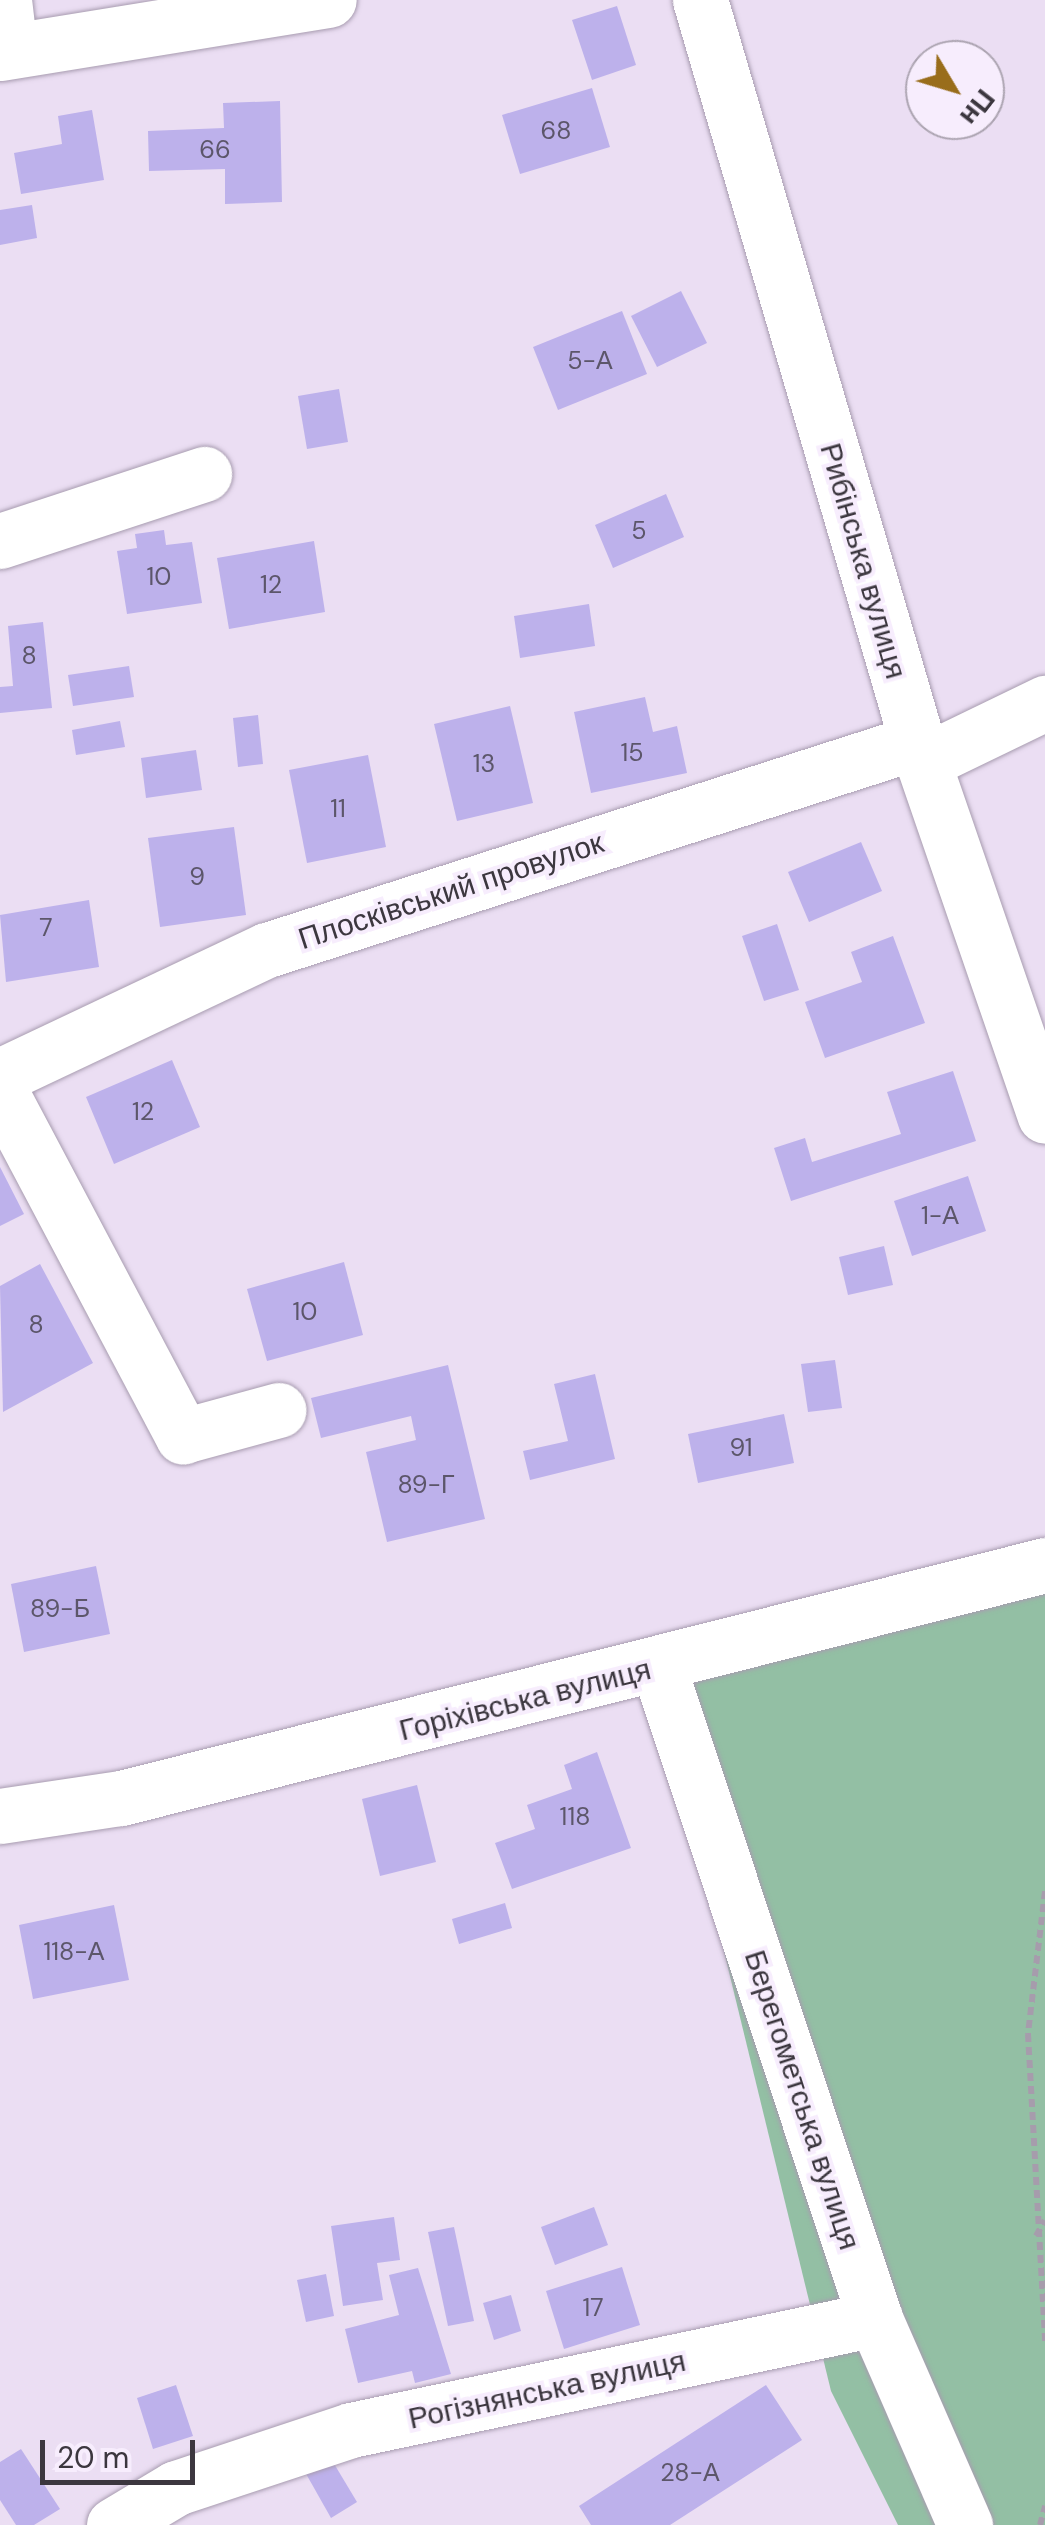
<!DOCTYPE html>
<html>
<head>
<meta charset="utf-8">
<style>
	body { margin:0 }
	#map { position:relative; width:1045px; height:2525px; overflow:hidden; background:#ebdef3; font-family:"DM Sans",sans-serif }
	div>[style] { position:absolute }
	[style*='--x'] { left:calc(var(--x)*1px); top:calc(var(--y)*1px); width:calc(var(--w)*1px); rotate:calc(var(--a)*1deg) }
	.green>* { inset:0; background:#93bfa4 }
	.building>* { inset:0; background:#bdb1eb }
	.path>* { height:6px; margin-top:-3px; transform-origin:0; background:repeating-linear-gradient(90deg,#a69cac 0 8px,transparent 0 13px) }
	.roads { filter:drop-shadow(0 0 2px #a89cb0) drop-shadow(0 0 2px #a89cb0) }
	.minor>* { height:55px; margin:-27.5px; padding:0 27.5px; transform-origin:27.5px; border-radius:27.5px; background:#fff }
	span { translate:-50% -50%; white-space:nowrap; text-align:center; line-height:1.15; -webkit-text-stroke:8px #f7edfd; paint-order:stroke }
	.number-label { font-size:25px; color:#5c566a }
	.number-label span { -webkit-text-stroke-width:0 }
	.street-label { font-size:30px; color:#3c373f }
	.north { position:absolute; left:905px; top:40px; width:100px; height:100px; box-sizing:border-box; background:#f7edfd; border:2px solid #aca4b1; border-radius:50%; rotate:128deg; font-size:28px; font-weight:700; line-height:40px; text-align:center; color:#3c373f }
	.north::after { content:''; display:block; margin:auto; width:35px; height:45px; background:#996d1b; clip-path:polygon(50% 0,100% 100%,50% 72%,0 100%) }
	.scale { position:absolute; left:40px; top:2440px; width:155px; height:45px; box-sizing:border-box; border:5px solid #3c373f; border-top:0; padding-left:12px; font-size:30px; line-height:35px; white-space:nowrap; color:#3c373f; -webkit-text-stroke:8px #f7edfd; paint-order:stroke }
</style>
</head>
<body>
<div id="map">
	<div class="green">
		<div style="clip-path:polygon(1045px 1558px,1045px 2525px,898px 2525px,831px 2391px,655px 1668px)"></div>
	</div>
	<div class="building">
		<div style="clip-path:polygon(617px 6px,636px 65px,592px 80px,572px 20px)"></div>
		<div style="clip-path:polygon(592px 88px,610px 147px,520px 174px,502px 115px)"></div>
		<div style="clip-path:polygon(280px 101px,282px 202px,225px 204px,225px 169px,149px 171px,148px 131px,224px 128px,223px 103px)"></div>
		<div style="clip-path:polygon(92px 110px,104px 180px,21px 194px,14px 153px,62px 144px,58px 116px)"></div>
		<div style="clip-path:polygon(32px 205px,37px 238px,0 245px,0 210px)"></div>
		<div style="clip-path:polygon(681px 291px,707px 343px,657px 367px,631px 316px)"></div>
		<div style="clip-path:polygon(622px 311px,647px 374px,558px 410px,533px 347px)"></div>
		<div style="clip-path:polygon(339px 389px,348px 442px,307px 449px,298px 396px)"></div>
		<div style="clip-path:polygon(666px 494px,684px 537px,613px 568px,595px 525px)"></div>
		<div style="clip-path:polygon(164px 530px,166px 545px,192px 542px,202px 603px,127px 614px,117px 551px,137px 548px,135px 534px)"></div>
		<div style="clip-path:polygon(314px 541px,325px 612px,229px 629px,217px 558px)"></div>
		<div style="clip-path:polygon(589px 604px,595px 646px,520px 658px,514px 616px)"></div>
		<div style="clip-path:polygon(43px 622px,52px 708px,0 713px,0 687px,13px 686px,8px 626px)"></div>
		<div style="clip-path:polygon(129px 666px,134px 697px,73px 706px,68px 675px)"></div>
		<div style="clip-path:polygon(645px 697px,653px 732px,677px 726px,687px 773px,591px 793px,574px 712px)"></div>
		<div style="clip-path:polygon(510px 706px,533px 803px,457px 821px,434px 724px)"></div>
		<div style="clip-path:polygon(258px 715px,263px 764px,238px 767px,233px 718px)"></div>
		<div style="clip-path:polygon(120px 721px,125px 747px,76px 755px,72px 730px)"></div>
		<div style="clip-path:polygon(196px 750px,202px 790px,146px 798px,141px 758px)"></div>
		<div style="clip-path:polygon(368px 755px,386px 847px,307px 863px,289px 770px)"></div>
		<div style="clip-path:polygon(234px 827px,246px 915px,160px 927px,148px 838px)"></div>
		<div style="clip-path:polygon(861px 842px,882px 891px,809px 922px,788px 872px)"></div>
		<div style="clip-path:polygon(89px 900px,99px 967px,6px 982px,0 915px)"></div>
		<div style="clip-path:polygon(777px 924px,799px 990px,764px 1001px,742px 936px)"></div>
		<div style="clip-path:polygon(893px 936px,925px 1023px,825px 1058px,805px 1002px,862px 982px,851px 952px)"></div>
		<div style="clip-path:polygon(172px 1060px,200px 1127px,114px 1164px,86px 1097px)"></div>
		<div style="clip-path:polygon(953px 1071px,976px 1141px,791px 1201px,774px 1148px,805px 1138px,812px 1162px,901px 1134px,887px 1092px)"></div>
		<div style="clip-path:polygon(0 1167px,24px 1214px,0 1226px)"></div>
		<div style="clip-path:polygon(968px 1176px,986px 1231px,912px 1256px,894px 1201px)"></div>
		<div style="clip-path:polygon(884px 1246px,893px 1285px,848px 1295px,839px 1257px)"></div>
		<div style="clip-path:polygon(344px 1262px,363px 1335px,267px 1361px,247px 1289px)"></div>
		<div style="clip-path:polygon(40px 1264px,93px 1363px,3px 1412px,0 1286px)"></div>
		<div style="clip-path:polygon(835px 1360px,842px 1408px,808px 1412px,801px 1364px)"></div>
		<div style="clip-path:polygon(448px 1365px,485px 1519px,387px 1542px,366px 1452px,416px 1440px,411px 1416px,321px 1438px,311px 1398px)"></div>
		<div style="clip-path:polygon(595px 1374px,615px 1459px,530px 1480px,523px 1451px,568px 1441px,554px 1384px)"></div>
		<div style="clip-path:polygon(784px 1414px,794px 1463px,698px 1483px,688px 1434px)"></div>
		<div style="clip-path:polygon(96px 1566px,110px 1634px,24px 1652px,11px 1584px)"></div>
		<div style="clip-path:polygon(597px 1752px,631px 1848px,512px 1889px,495px 1843px,535px 1829px,527px 1805px,572px 1789px,564px 1765px)"></div>
		<div style="clip-path:polygon(417px 1785px,436px 1862px,380px 1876px,362px 1799px)"></div>
		<div style="clip-path:polygon(505px 1903px,512px 1928px,459px 1944px,452px 1919px)"></div>
		<div style="clip-path:polygon(114px 1905px,129px 1980px,33px 1999px,19px 1925px)"></div>
		<div style="clip-path:polygon(594px 2207px,608px 2245px,555px 2265px,541px 2227px)"></div>
		<div style="clip-path:polygon(394px 2217px,400px 2260px,377px 2263px,383px 2300px,343px 2306px,331px 2226px)"></div>
		<div style="clip-path:polygon(454px 2227px,474px 2321px,448px 2326px,428px 2232px)"></div>
		<div style="clip-path:polygon(622px 2267px,640px 2325px,564px 2349px,546px 2291px)"></div>
		<div style="clip-path:polygon(418px 2268px,451px 2374px,415px 2383px,412px 2371px,358px 2383px,345px 2329px,399px 2315px,389px 2275px)"></div>
		<div style="clip-path:polygon(326px 2274px,334px 2316px,306px 2322px,297px 2280px)"></div>
		<div style="clip-path:polygon(511px 2295px,521px 2331px,494px 2340px,483px 2303px)"></div>
		<div style="clip-path:polygon(176px 2385px,193px 2436px,153px 2449px,137px 2398px)"></div>
		<div style="clip-path:polygon(766px 2385px,802px 2440px,670px 2525px,591px 2525px,579px 2506px)"></div>
		<div style="clip-path:polygon(21px 2449px,60px 2509px,34px 2525px,16px 2525px,0 2500px,0 2462px)"></div>
		<div style="clip-path:polygon(330px 2457px,357px 2502px,331px 2518px,305px 2472px)"></div>
	</div>
	<div class="path">
		<div style="--x:1045;--y:1891;--w:144;--a:96.8"></div>
		<div style="--x:1028;--y:2034;--w:308;--a:86.8"></div>
		<div style="--x:1036;--y:2236;--w:18;--a:-61"></div>
		<div style="--x:1040;--y:2525;--w:20;--a:-75"></div>
	</div>
	<div class="roads">
		<div class="minor">
			<div style="--x:4;--y:0;--w:51;--a:83.3"></div>
			<div style="--x:700;--y:0;--w:794;--a:73.69"></div>
			<div style="--x:923;--y:762;--w:374;--a:71"></div>
			<div style="--x:0;--y:53;--w:333;--a:-9.2"></div>
			<div style="--x:0;--y:541;--w:215;--a:-18.2"></div>
			<div style="--x:923;--y:762;--w:136;--a:-25.8"></div>
			<div style="--x:0;--y:1076;--w:295;--a:-25.3"></div>
			<div style="--x:267;--y:950;--w:682;--a:-17.77"></div>
			<div style="--x:0;--y:1091;--w:391;--a:62.1"></div>
			<div style="--x:183;--y:1436;--w:99;--a:-15.2"></div>
			<div style="--x:659;--y:1668;--w:686;--a:71.64"></div>
			<div style="--x:875;--y:2319;--w:225;--a:66.4"></div>
			<div style="--x:0;--y:1816;--w:122;--a:-8.5"></div>
			<div style="--x:121;--y:1798;--w:953;--a:-14.15"></div>
			<div style="--x:114;--y:2525;--w:72;--a:-30.8"></div>
			<div style="--x:176;--y:2488;--w:184;--a:-18.3"></div>
			<div style="--x:351;--y:2430;--w:536;--a:-11.96"></div>
		</div>
	</div>
	<div class="number-label">
		<span style="left:556px;top:131px">68</span>
		<span style="left:215px;top:150px">66</span>
		<span style="left:590px;top:361px">5-А</span>
		<span style="left:639px;top:531px">5</span>
		<span style="left:159px;top:577px">10</span>
		<span style="left:271px;top:585px">12</span>
		<span style="left:29px;top:656px">8</span>
		<span style="left:632px;top:753px">15</span>
		<span style="left:484px;top:764px">13</span>
		<span style="left:338px;top:809px">11</span>
		<span style="left:197px;top:877px">9</span>
		<span style="left:46px;top:928px">7</span>
		<span style="left:143px;top:1112px">12</span>
		<span style="left:940px;top:1216px">1-А</span>
		<span style="left:305px;top:1312px">10</span>
		<span style="left:36px;top:1325px">8</span>
		<span style="left:741px;top:1448px">91</span>
		<span style="left:426px;top:1485px">89-Г</span>
		<span style="left:60px;top:1609px">89-Б</span>
		<span style="left:575px;top:1817px">118</span>
		<span style="left:74px;top:1952px">118-А</span>
		<span style="left:593px;top:2308px">17</span>
		<span style="left:690px;top:2473px">28-А</span>
	</div>
	<div class="street-label">
		<span style="left:863px;top:561px;rotate:74deg">Рибінська вулиця</span>
		<span style="left:451px;top:891px;rotate:-18deg">Плосківський провулок</span>
		<span style="left:525px;top:1700px;rotate:-14deg">Горіхівська вулиця</span>
		<span style="left:802px;top:2100px;rotate:72deg">Берегометська вулиця</span>
		<span style="left:547px;top:2390px;rotate:-12deg">Рогізнянська вулиця</span>
	</div>
	<div class="north">Пн</div>
	<div class="scale">20 m</div>
</div>
</body>
</html>
